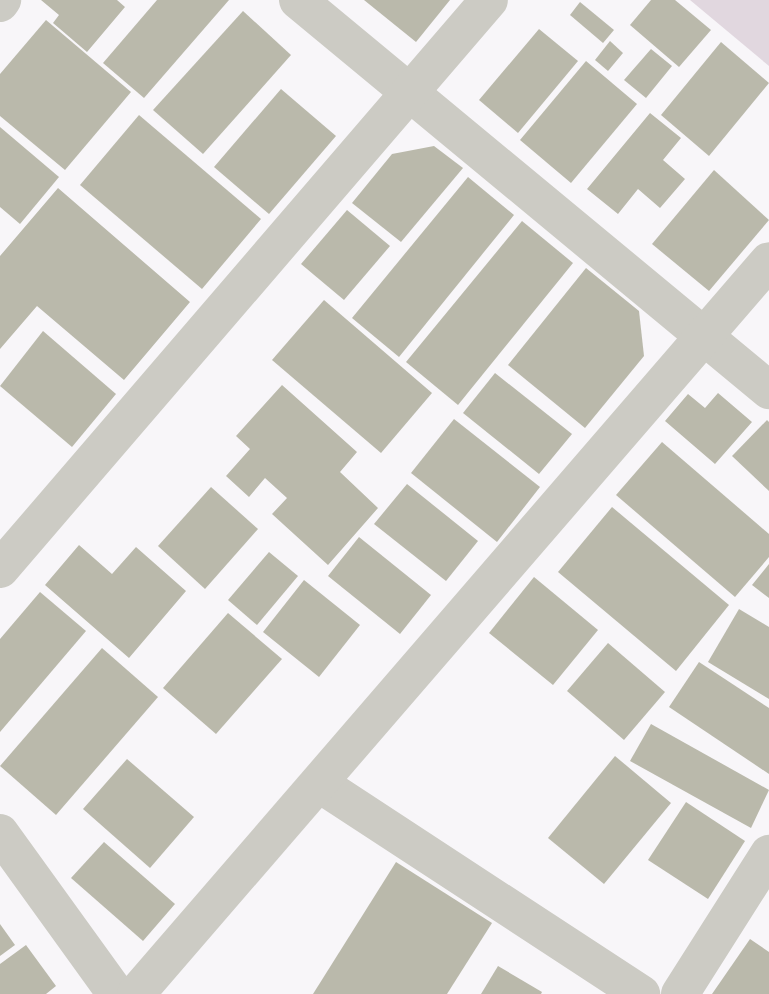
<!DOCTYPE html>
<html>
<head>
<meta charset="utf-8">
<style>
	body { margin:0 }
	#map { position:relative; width:769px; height:994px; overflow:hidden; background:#f8f6f9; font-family:Karla,sans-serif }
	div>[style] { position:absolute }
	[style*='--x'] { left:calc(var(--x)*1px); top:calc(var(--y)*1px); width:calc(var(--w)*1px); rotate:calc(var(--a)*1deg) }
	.green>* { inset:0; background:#e1d7df }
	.building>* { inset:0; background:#bab9ab }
	.minor>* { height:38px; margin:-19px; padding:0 19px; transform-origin:19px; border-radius:19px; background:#cccbc4 }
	span { translate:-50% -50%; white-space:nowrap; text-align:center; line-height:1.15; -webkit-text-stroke:7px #fff; paint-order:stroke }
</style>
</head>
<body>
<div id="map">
	<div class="green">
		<div style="clip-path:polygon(690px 0,769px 0,769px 66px)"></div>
	</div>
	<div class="building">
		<div style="clip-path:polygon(41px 0,117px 0,125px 7px,87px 52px,53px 23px,59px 15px)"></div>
		<div style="clip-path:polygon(157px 0,229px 0,144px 98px,103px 63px)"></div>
		<div style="clip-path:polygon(364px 0,450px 0,416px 42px)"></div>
		<div style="clip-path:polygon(651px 0,675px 0,711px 30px,679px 67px,630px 25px)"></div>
		<div style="clip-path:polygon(580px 2px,614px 30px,603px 43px,570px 15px)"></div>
		<div style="clip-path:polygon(243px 11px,291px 55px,203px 154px,153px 110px)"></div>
		<div style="clip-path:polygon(46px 20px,131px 92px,65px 170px,0 116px,0 74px)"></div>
		<div style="clip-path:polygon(539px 29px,578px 61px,518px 133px,479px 100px)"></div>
		<div style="clip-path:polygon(610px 41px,623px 53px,608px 71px,595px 60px)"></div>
		<div style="clip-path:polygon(721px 42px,769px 83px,709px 156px,661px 115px)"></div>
		<div style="clip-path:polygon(651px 49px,672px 66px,646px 98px,624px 80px)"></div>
		<div style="clip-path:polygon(586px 61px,637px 104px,571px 183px,520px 140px)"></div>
		<div style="clip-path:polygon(281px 89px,336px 136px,269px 214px,214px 167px)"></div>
		<div style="clip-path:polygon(650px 113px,681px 138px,663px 160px,685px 179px,660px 208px,638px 189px,618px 214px,587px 189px)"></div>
		<div style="clip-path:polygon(139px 115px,261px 219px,202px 289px,80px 185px)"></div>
		<div style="clip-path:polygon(0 127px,59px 177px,20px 224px,0 207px)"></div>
		<div style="clip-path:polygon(434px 146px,463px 168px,401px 242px,352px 203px,392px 154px)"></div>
		<div style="clip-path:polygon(714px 170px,769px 220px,709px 291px,652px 244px)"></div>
		<div style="clip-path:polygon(468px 177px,514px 215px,399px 357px,352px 318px)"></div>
		<div style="clip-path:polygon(58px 188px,190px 302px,124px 380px,37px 306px,0 349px,0 256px)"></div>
		<div style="clip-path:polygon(347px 210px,390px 246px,344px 300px,301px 264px)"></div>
		<div style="clip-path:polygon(522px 221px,573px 263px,458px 405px,406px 362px)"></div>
		<div style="clip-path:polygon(586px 268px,639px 311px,644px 356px,585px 428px,508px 365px)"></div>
		<div style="clip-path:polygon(324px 300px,432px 393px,381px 453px,272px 360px)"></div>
		<div style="clip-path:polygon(43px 331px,116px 394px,72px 447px,0 386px)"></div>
		<div style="clip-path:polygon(495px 373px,572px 434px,539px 474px,463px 413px)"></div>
		<div style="clip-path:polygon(282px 385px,357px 452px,340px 472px,378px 508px,328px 565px,272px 514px,287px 498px,265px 478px,249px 497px,226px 476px,250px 449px,236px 436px)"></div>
		<div style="clip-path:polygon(718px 393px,752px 422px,715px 464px,665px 421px,688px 394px,705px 408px)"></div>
		<div style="clip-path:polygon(454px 419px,540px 487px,497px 542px,411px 473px)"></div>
		<div style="clip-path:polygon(767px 420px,769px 422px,769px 491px,732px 456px)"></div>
		<div style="clip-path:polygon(662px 442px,769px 534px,769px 557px,735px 597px,616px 495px)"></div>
		<div style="clip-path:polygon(407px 484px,478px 541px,446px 581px,374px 524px)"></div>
		<div style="clip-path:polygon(211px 487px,258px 529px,205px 589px,158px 546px)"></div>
		<div style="clip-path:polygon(612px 507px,729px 605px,676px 671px,558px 572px)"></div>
		<div style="clip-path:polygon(359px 537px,431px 595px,400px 634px,328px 576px)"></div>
		<div style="clip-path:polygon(79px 545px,112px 574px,136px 547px,186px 591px,129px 658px,45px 585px)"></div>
		<div style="clip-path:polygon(269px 552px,298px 576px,257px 625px,228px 600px)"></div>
		<div style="clip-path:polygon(769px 564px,769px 598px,752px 585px)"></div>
		<div style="clip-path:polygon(534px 577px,598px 630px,553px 685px,489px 633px)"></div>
		<div style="clip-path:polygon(304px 580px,360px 625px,319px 677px,263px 632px)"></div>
		<div style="clip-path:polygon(40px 592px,86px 631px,0 732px,0 639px)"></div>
		<div style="clip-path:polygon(739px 609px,769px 627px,769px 699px,708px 662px)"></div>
		<div style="clip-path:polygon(228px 613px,282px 659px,216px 734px,163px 688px)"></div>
		<div style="clip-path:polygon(608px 643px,665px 692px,624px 740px,567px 691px)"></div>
		<div style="clip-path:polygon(102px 648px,158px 697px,56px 815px,0 766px)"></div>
		<div style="clip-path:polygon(699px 662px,769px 708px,769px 774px,669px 707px)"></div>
		<div style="clip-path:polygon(651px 724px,769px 790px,751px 828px,630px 761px)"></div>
		<div style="clip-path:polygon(615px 756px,671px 803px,604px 884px,548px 838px)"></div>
		<div style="clip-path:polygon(127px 759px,194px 817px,150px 868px,83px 809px)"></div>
		<div style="clip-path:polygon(686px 802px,745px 841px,708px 899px,648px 860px)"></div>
		<div style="clip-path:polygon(104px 842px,175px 904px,143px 941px,71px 878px)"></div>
		<div style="clip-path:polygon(396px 862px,492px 923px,447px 994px,313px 994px)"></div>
		<div style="clip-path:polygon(0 924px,15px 945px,0 956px)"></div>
		<div style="clip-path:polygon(750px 939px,769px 952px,769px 994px,712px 994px)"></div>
		<div style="clip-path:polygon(26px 945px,56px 986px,46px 994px,0 994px,0 964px)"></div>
		<div style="clip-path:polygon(498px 966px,542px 992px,541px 994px,481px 994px)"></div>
	</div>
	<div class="minor">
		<div style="--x:298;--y:0;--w:612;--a:39.63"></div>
		<div style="--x:0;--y:3;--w:4;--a:-56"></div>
		<div style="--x:0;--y:569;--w:750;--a:-49.32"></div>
		<div style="--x:320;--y:784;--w:384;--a:33.2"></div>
		<div style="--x:0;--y:833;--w:198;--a:54.2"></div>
		<div style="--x:136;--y:994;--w:968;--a:-49.19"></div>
		<div style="--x:680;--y:994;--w:166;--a:-57.6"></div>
	</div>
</div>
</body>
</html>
